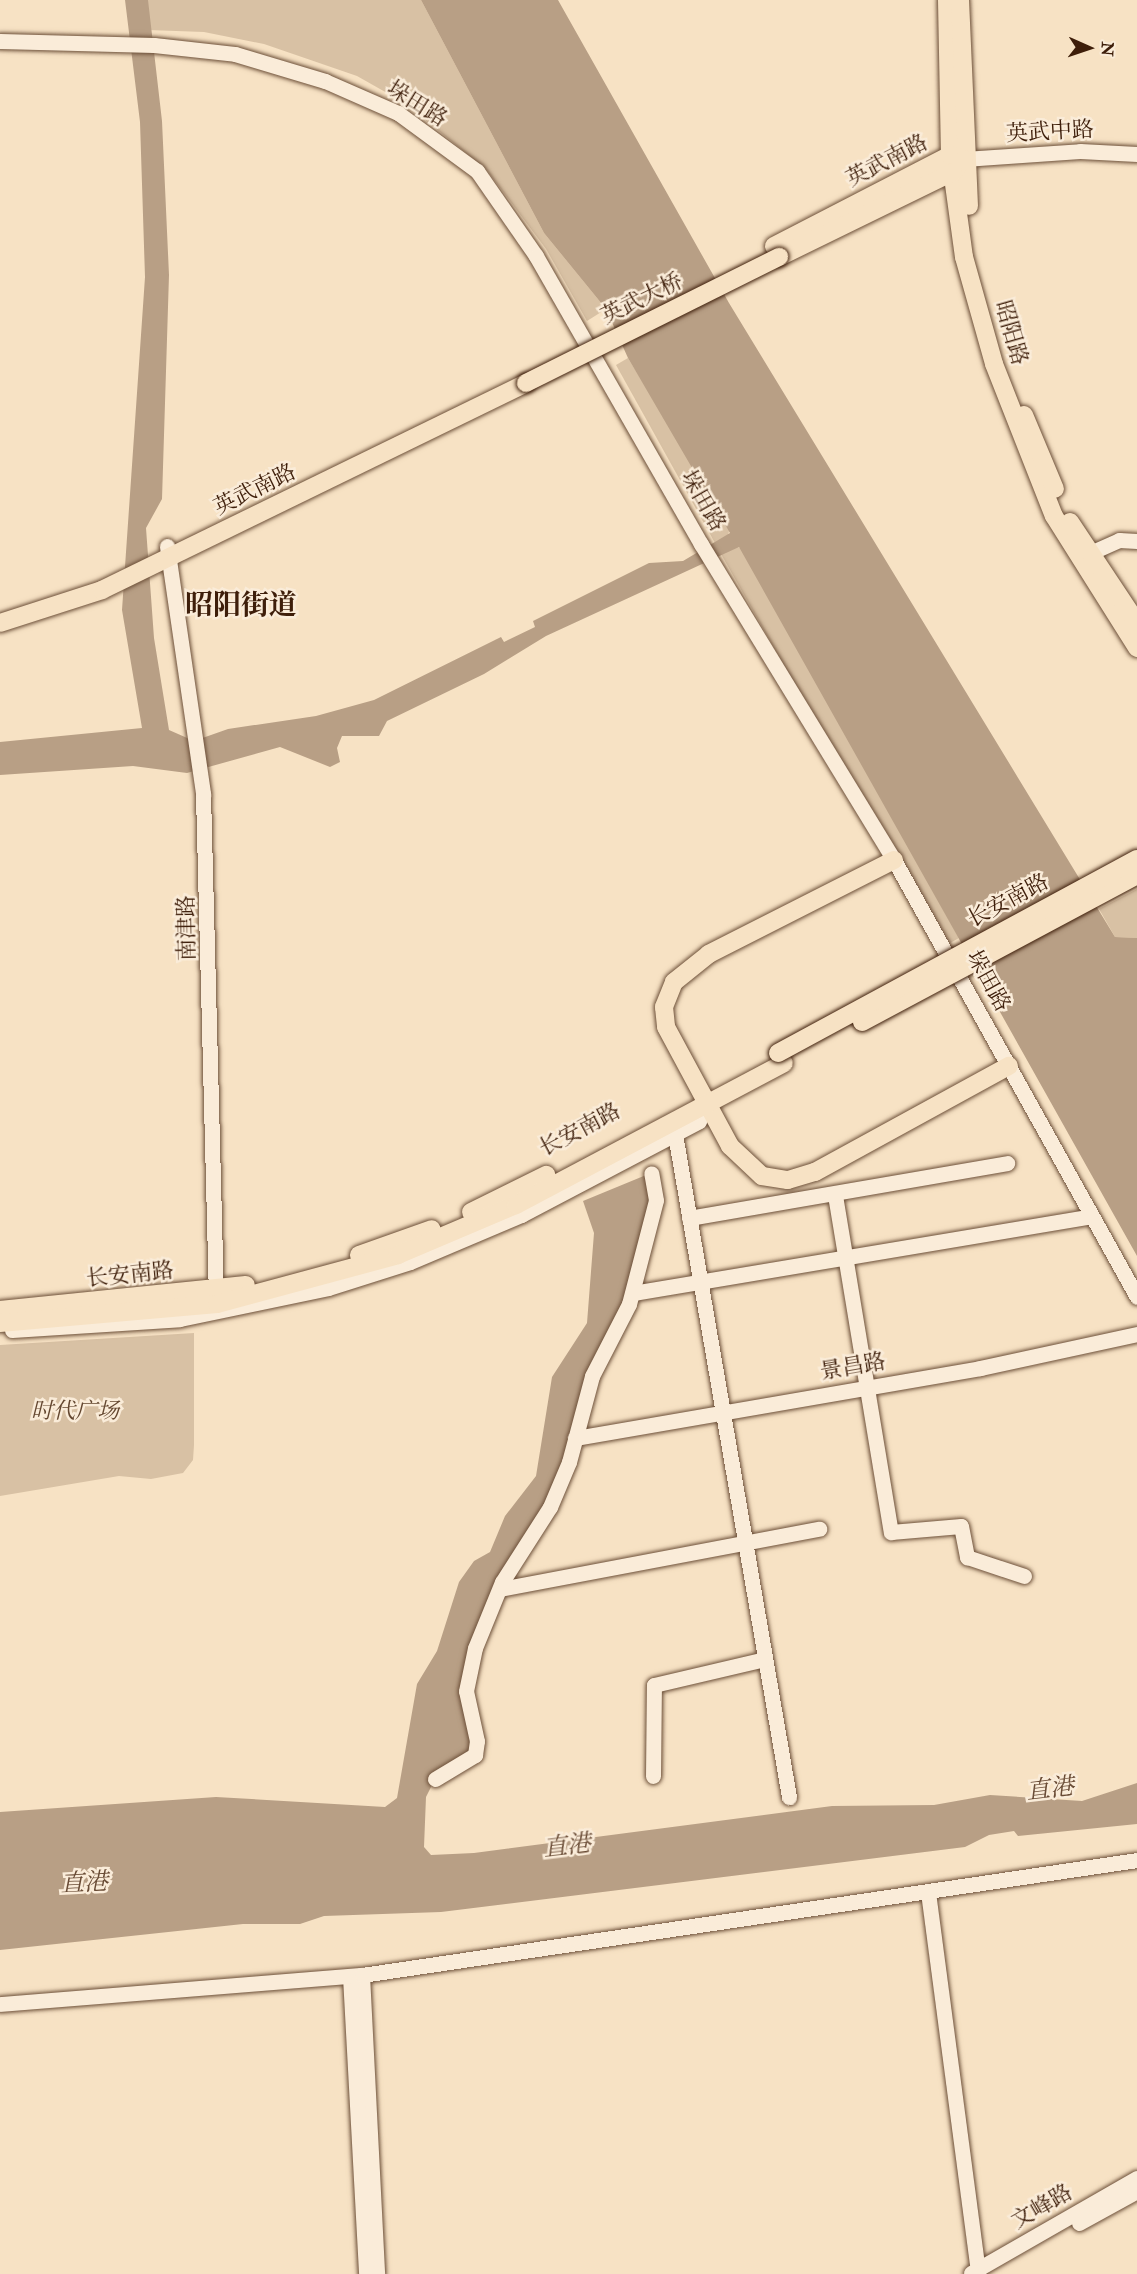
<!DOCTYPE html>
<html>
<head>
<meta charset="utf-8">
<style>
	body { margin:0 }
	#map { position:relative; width:1137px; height:2274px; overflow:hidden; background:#f7e2c4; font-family:"IM FELL Double Pica","Noto Serif SC",serif }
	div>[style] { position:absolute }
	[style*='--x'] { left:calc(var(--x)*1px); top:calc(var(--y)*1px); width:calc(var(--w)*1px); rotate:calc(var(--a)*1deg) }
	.green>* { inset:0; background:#d8c1a4 }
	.water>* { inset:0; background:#b89f85 }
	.roads { filter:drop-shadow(0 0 2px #6c4f38) drop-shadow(0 0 2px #6c4f38) }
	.minor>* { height:15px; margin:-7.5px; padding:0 7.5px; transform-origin:7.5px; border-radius:7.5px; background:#faecd9 }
	.major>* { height:18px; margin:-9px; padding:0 9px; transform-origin:9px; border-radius:9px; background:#f7e2c4 }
	.bridges { filter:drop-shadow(0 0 2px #3e1e0a) drop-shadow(0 0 2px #3e1e0a) }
	.major-bridge>* { height:18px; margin:-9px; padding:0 9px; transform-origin:9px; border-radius:9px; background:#f7e2c4 }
	span { translate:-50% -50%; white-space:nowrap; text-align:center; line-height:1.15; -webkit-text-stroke:5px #faecd9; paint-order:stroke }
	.street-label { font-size:22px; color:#3e1e0a }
	.park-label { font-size:22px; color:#644730; font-style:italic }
	.water-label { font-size:24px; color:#694b35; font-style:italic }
	.district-label { font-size:28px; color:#3e1e0a; font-weight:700 }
	.north { position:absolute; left:1059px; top:18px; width:60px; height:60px; -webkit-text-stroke:4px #faecd9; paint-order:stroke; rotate:93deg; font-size:16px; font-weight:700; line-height:24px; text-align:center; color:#3e1e0a }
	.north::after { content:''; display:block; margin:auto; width:21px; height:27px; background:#3e1e0a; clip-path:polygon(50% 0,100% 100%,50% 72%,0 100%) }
</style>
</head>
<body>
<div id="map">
	<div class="green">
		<div style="clip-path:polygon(148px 0,421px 0,544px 233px,606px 309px,587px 321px,546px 249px,486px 169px,403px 102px,357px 76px,264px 44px,204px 32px,148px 30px)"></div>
		<div style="clip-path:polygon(628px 358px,730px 526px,728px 536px,715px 543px,616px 365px)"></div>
		<div style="clip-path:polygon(736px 546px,744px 550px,959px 938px,943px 947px,721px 554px)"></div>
		<div style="clip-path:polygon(1137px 889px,1137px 938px,1115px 937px,1099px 909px)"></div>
		<div style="clip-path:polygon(194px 1333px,194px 1445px,193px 1460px,183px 1473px,151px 1479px,119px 1476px,0 1496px,0 1345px)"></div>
	</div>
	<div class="water">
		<div style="clip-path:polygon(125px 0,148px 0,162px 121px,169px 275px,162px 499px,146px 528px,154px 638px,169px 730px,194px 741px,228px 729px,316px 716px,374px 700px,501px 637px,504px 642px,535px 627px,533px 621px,649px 563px,683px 561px,730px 533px,628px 358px,606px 309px,544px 233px,421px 0,558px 0,729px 303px,1115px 937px,1137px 938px,1137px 1256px,739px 547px,546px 636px,484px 674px,387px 721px,379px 736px,342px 736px,337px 748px,340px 762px,330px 767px,280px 747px,187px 773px,133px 766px,0 775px,0 742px,142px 728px,122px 610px,145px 277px,140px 122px)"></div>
		<div style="clip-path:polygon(651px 1173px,656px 1200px,569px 1462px,502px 1582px,466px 1691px,475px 1755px,435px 1779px,426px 1797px,424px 1847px,431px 1855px,474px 1853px,832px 1806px,934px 1805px,990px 1795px,1082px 1801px,1137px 1783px,1137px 1824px,1018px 1836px,1014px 1831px,989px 1835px,965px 1847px,441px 1912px,324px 1916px,300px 1924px,243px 1924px,0 1950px,0 1812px,216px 1797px,385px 1807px,397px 1798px,417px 1684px,437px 1651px,459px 1582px,474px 1561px,490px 1552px,505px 1516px,536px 1476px,552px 1377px,587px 1323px,594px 1233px,583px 1201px)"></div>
	</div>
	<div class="roads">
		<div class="minor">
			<div style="--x:0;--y:41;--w:154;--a:1.5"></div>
			<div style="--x:154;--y:45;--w:81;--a:6.3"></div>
			<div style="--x:235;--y:54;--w:94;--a:16.7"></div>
			<div style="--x:325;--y:81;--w:80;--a:23.7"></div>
			<div style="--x:398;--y:113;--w:98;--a:36.3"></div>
			<div style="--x:477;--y:171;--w:103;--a:55.2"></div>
			<div style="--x:536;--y:256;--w:332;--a:60.2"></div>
			<div style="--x:701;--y:544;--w:370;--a:58.6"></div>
			<div style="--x:894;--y:860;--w:500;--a:60.92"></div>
			<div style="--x:964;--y:159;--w:116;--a:-3.9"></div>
			<div style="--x:1080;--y:151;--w:57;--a:3"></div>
			<div style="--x:167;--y:546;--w:251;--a:81.7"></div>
			<div style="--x:203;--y:794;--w:503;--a:88.52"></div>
			<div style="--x:1090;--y:553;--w:32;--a:-24"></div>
			<div style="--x:1119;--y:540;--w:18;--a:3"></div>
			<div style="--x:675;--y:1134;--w:673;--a:80.24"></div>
			<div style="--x:835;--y:1195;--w:342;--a:80.6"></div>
			<div style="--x:891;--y:1532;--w:70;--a:-4.9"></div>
			<div style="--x:961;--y:1526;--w:32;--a:79"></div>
			<div style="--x:967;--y:1557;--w:60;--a:18.4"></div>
			<div style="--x:689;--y:1218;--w:323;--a:-9.8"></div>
			<div style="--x:633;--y:1293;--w:464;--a:-9.5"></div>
			<div style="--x:12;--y:1330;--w:168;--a:-3.7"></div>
			<div style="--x:180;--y:1319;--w:151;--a:-11.8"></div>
			<div style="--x:328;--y:1288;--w:86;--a:-17.6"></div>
			<div style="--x:410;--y:1262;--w:121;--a:-22.9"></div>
			<div style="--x:521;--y:1215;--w:174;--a:-27.7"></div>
			<div style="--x:675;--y:1134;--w:27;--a:-28"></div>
			<div style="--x:699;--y:1121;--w:20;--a:-70"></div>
			<div style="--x:575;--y:1438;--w:411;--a:-9.8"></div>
			<div style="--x:980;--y:1368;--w:161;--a:-12.2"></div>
			<div style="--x:500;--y:1589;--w:325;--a:-10.7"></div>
			<div style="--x:653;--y:1776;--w:91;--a:-89.4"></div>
			<div style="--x:654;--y:1685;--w:114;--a:-13.2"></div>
			<div style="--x:435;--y:1779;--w:47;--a:-31"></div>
			<div style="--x:475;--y:1755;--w:14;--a:-82"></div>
			<div style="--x:477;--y:1741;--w:51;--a:-102.4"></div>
			<div style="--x:466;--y:1691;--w:44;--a:-78.2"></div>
			<div style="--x:475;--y:1648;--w:71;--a:-67.8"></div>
			<div style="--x:502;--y:1582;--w:89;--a:-57.4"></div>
			<div style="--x:550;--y:1507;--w:49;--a:-67.1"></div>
			<div style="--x:569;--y:1462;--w:89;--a:-75"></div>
			<div style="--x:592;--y:1376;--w:81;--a:-62.8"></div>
			<div style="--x:629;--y:1304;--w:107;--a:-75.4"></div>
			<div style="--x:656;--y:1200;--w:27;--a:-100"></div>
			<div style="--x:928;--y:1892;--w:385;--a:82.5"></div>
			<div style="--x:362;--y:1975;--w:299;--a:87.1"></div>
			<div style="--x:350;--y:1976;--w:298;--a:86.9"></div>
			<div style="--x:0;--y:2004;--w:363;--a:-4.6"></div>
			<div style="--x:362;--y:1975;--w:783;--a:-8.44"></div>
			<div style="--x:1079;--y:2223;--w:66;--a:-28.9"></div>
			<div style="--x:971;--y:2273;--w:191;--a:-29.8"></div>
		</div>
		<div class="major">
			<div style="--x:947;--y:0;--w:155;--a:88.9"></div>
			<div style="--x:950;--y:155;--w:103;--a:82.2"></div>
			<div style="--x:964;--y:257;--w:111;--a:74.3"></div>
			<div style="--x:994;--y:364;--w:163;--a:68.5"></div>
			<div style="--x:1054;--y:516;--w:156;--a:57.8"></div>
			<div style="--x:960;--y:0;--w:206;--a:87.5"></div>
			<div style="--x:774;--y:246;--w:198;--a:-27.3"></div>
			<div style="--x:950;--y:155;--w:15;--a:16"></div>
			<div style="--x:964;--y:159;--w:17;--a:130"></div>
			<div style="--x:953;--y:172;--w:194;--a:154"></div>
			<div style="--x:1024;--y:415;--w:80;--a:67.3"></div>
			<div style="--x:1070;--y:522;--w:121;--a:56.4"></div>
			<div style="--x:0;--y:623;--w:107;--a:-17.9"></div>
			<div style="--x:102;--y:590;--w:472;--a:-26"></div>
			<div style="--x:894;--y:860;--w:208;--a:153.1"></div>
			<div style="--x:709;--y:954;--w:45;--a:141.3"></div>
			<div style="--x:674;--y:982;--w:27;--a:112"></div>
			<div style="--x:664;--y:1007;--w:20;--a:84"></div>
			<div style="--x:666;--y:1027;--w:135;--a:61.7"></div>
			<div style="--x:730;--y:1146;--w:44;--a:43.2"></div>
			<div style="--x:762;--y:1176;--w:26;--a:9"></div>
			<div style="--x:788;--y:1180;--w:28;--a:-17"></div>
			<div style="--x:815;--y:1172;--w:221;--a:-28.7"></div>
			<div style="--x:471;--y:1212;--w:84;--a:-26.3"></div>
			<div style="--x:359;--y:1255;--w:77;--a:-19.6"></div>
			<div style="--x:0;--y:1310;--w:247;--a:-5.8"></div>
			<div style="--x:0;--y:1323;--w:218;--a:-5"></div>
			<div style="--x:217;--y:1304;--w:188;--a:-15.1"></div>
			<div style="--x:398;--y:1255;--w:128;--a:-23"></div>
			<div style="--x:516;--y:1205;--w:303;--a:-27.9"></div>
		</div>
	</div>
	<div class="bridges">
		<div class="major-bridge">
			<div style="--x:526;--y:383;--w:283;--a:-26.5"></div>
			<div style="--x:862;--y:1022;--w:312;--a:-28.1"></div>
			<div style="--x:778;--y:1053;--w:408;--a:-28.4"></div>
		</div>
	</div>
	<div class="street-label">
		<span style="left:417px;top:104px;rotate:32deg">垛田路</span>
		<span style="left:1050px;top:132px;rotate:-3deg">英武中路</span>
		<span style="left:887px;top:161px;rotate:-27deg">英武南路</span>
		<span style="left:642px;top:299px;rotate:-26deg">英武大桥</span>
		<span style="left:1011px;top:333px;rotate:74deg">昭阳路</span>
		<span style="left:255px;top:490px;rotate:-26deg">英武南路</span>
		<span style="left:703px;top:501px;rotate:60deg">垛田路</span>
		<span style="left:1008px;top:901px;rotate:-28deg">长安南路</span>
		<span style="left:187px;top:928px;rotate:-91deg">南津路</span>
		<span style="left:988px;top:981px;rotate:61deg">垛田路</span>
		<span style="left:580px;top:1130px;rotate:-28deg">长安南路</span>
		<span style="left:130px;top:1275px;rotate:-6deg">长安南路</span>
		<span style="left:853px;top:1367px;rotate:-10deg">景昌路</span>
		<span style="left:1042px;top:2207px;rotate:-30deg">文峰路</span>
	</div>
	<div class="park-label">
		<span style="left:75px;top:1412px">时代广场</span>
	</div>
	<div class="water-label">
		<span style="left:1050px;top:1789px;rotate:-7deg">直港</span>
		<span style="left:567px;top:1846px;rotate:-7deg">直港</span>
		<span style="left:84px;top:1883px;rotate:-3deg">直港</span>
	</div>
	<div class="district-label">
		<span style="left:241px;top:606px">昭阳街道</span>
	</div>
	<div class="north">N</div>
</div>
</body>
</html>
